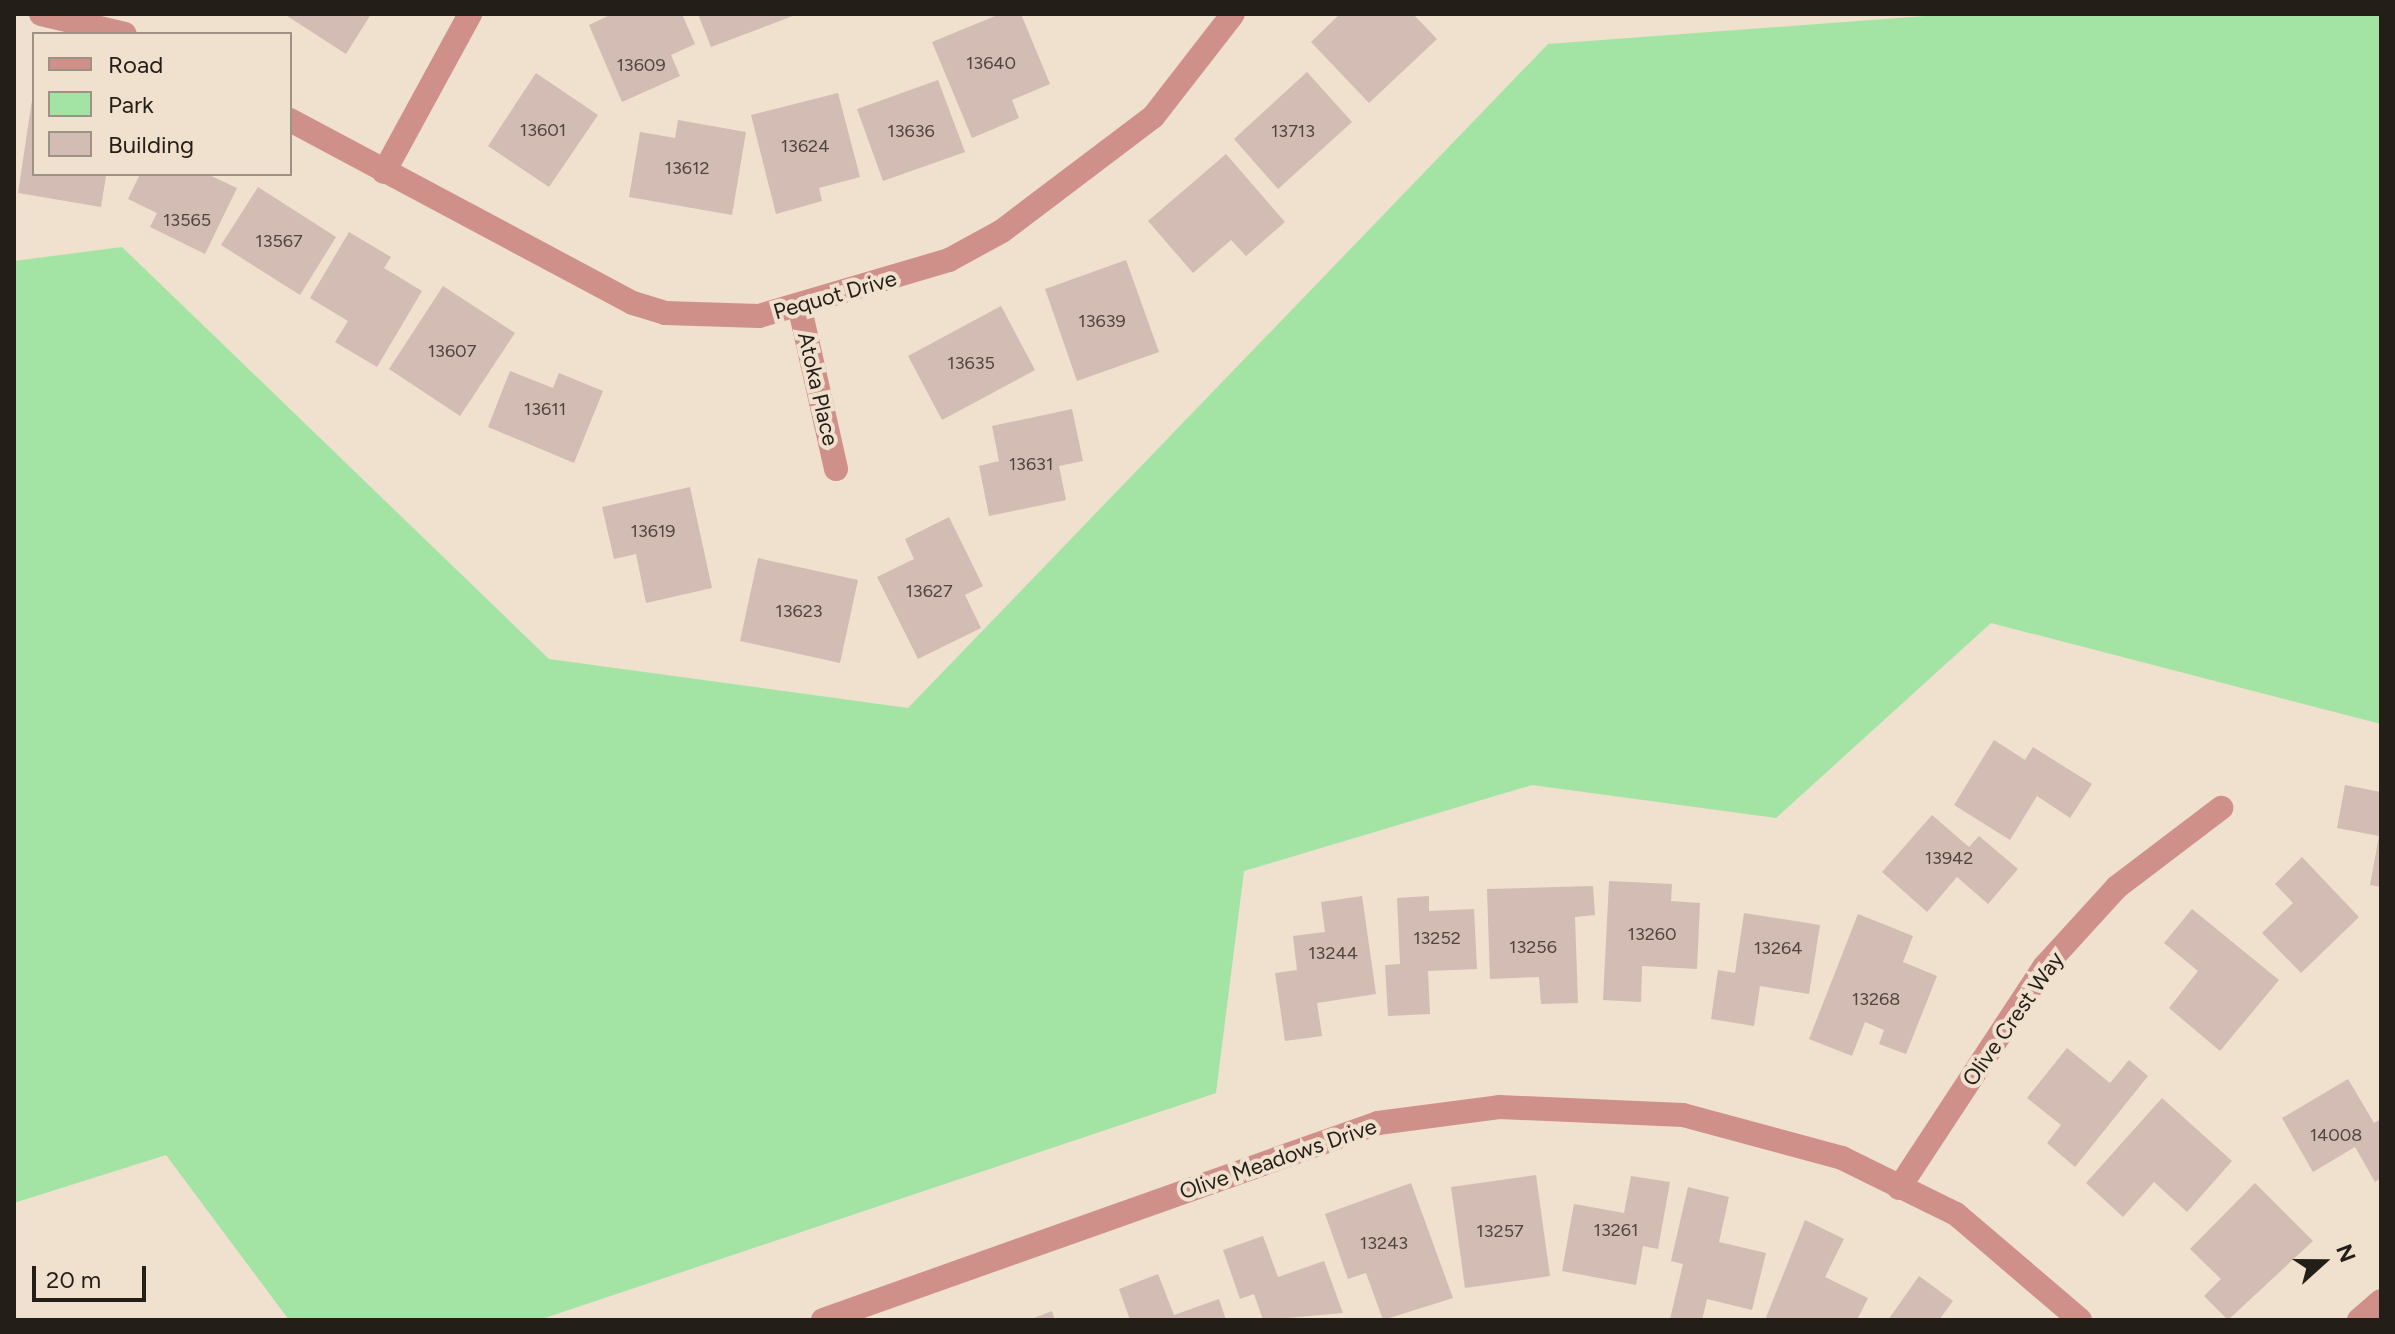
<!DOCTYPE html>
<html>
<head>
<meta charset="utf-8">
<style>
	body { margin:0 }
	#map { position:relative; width:2395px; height:1334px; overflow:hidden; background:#f0e0ce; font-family:Figtree,sans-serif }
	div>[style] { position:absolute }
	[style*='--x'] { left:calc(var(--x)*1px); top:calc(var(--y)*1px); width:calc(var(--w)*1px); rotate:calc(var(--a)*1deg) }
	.green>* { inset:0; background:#a3e4a4 }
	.building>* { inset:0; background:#d3bcb3 }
	.minor>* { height:24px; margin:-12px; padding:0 12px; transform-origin:12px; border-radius:12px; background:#cf908a }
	span { translate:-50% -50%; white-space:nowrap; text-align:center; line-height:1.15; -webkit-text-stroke:8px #f0e0ce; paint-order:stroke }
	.number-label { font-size:18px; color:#50463f }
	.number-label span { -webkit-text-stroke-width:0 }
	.street-label { font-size:22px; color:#241e18 }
	.frame { position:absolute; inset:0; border:16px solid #241e18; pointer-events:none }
	.legend { position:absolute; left:32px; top:32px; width:260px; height:144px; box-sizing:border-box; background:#f0e0ce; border:2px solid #9e9285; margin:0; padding:10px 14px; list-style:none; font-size:24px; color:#241e18 }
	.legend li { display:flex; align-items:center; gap:16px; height:40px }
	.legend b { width:40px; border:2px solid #9e9285 }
	.north { position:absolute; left:2283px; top:1222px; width:80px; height:80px; -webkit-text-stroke:6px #f0e0ce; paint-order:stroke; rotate:69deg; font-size:22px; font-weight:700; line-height:32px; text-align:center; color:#241e18 }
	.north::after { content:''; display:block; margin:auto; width:28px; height:36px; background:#241e18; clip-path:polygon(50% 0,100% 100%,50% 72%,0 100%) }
	.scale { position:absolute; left:32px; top:1266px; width:114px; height:36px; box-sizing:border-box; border:4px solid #241e18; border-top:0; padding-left:10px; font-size:24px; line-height:28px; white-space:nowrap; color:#241e18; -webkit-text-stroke:6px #f0e0ce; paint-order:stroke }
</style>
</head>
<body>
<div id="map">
	<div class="green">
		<div style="clip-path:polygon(1951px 14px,2381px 14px,2381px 724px,1991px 623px,1776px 818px,1532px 785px,1244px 871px,1216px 1093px,539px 1320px,289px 1320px,166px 1155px,14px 1203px,14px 261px,122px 247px,549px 659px,908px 708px,1548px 44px)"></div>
	</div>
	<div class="building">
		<div style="clip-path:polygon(284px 14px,371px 14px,346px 54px)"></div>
		<div style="clip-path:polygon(612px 14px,682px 14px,695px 44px,671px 55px,680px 76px,622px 102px,589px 25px)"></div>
		<div style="clip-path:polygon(698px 14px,798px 14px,711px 47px)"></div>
		<div style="clip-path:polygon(1000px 14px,1021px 14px,1050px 84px,1012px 100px,1019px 118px,972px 138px,932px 42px)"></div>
		<div style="clip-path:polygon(1340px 14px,1413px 14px,1437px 39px,1369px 103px,1311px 42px)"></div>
		<div style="clip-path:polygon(1307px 72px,1352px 122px,1278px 189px,1234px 139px)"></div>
		<div style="clip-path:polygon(536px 73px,598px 115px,549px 187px,488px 146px)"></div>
		<div style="clip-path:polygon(938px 80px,965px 152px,883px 181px,857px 109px)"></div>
		<div style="clip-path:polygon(838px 93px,860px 177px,819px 188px,822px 201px,776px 214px,751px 115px)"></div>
		<div style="clip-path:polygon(32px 100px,34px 174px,125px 174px,106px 176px,101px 207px,18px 193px)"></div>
		<div style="clip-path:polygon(678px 120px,746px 132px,732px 215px,629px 197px,640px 132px,675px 138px)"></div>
		<div style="clip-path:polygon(1226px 154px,1285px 222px,1246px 256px,1231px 240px,1193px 273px,1148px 221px)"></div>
		<div style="clip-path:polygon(140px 174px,207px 174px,237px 188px,205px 254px,150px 227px,157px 213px,128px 199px)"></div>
		<div style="clip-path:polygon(258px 187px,336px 237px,300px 295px,221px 245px)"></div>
		<div style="clip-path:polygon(349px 232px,391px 257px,384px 268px,422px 291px,377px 367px,335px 342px,348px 321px,310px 298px)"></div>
		<div style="clip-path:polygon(1126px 260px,1159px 352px,1077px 381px,1045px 289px)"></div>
		<div style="clip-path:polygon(443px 286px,515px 333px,460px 416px,389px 369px)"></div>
		<div style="clip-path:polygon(1001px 306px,1035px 370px,942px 420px,908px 356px)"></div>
		<div style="clip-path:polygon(510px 371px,553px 388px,559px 373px,603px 391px,574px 463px,488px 427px)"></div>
		<div style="clip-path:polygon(1072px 409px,1083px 461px,1059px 466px,1066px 500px,989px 516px,979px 466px,999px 461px,992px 426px)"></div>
		<div style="clip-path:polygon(690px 487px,712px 588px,646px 603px,636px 554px,614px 559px,602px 507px)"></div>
		<div style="clip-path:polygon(949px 517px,983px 586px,965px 595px,981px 628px,918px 659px,877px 577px,914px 559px,905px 539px)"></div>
		<div style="clip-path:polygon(758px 558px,858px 580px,840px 663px,740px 641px)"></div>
		<div style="clip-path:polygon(1994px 740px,2025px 760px,2033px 747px,2092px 784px,2070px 818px,2037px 796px,2010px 840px,1954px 805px)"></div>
		<div style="clip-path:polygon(2345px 785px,2381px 792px,2381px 887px,2370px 885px,2379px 836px,2337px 828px)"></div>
		<div style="clip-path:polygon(1932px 815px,1969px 847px,1979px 836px,2018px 869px,1988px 904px,1957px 877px,1927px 912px,1882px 872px)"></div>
		<div style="clip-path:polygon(2302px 857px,2359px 917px,2301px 973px,2262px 933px,2293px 903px,2275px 884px)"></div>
		<div style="clip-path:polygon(1609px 881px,1672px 884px,1671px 901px,1700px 903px,1697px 969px,1642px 966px,1641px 1002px,1603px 1000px)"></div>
		<div style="clip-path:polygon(1593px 886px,1595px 915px,1575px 917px,1578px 1003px,1541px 1004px,1539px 977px,1490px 979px,1487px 889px)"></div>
		<div style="clip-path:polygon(1362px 896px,1376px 994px,1317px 1003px,1322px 1036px,1285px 1041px,1275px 973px,1297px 970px,1293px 936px,1325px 932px,1321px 902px)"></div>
		<div style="clip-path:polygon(1429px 896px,1429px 911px,1474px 909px,1477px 969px,1428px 971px,1430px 1014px,1388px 1016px,1385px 965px,1400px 964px,1397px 898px)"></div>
		<div style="clip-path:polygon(2192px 909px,2279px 980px,2220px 1051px,2169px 1008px,2198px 971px,2164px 943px)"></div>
		<div style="clip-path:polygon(1744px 913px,1820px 925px,1809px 994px,1760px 986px,1754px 1026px,1711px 1019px,1718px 970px,1735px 973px)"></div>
		<div style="clip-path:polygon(1858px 914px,1913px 936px,1903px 962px,1937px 976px,1906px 1054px,1879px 1044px,1884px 1030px,1865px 1022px,1852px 1056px,1809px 1039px)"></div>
		<div style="clip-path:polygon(2067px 1048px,2110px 1083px,2129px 1060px,2148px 1076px,2075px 1167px,2047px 1143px,2061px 1125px,2027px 1098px)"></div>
		<div style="clip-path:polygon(2348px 1079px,2374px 1123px,2381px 1119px,2381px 1178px,2375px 1182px,2355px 1147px,2313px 1172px,2282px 1118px)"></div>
		<div style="clip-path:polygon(2162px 1098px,2232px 1161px,2187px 1212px,2154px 1182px,2123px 1217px,2086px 1183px)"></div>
		<div style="clip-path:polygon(1536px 1175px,1550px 1276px,1465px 1288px,1451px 1187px)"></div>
		<div style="clip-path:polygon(1631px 1176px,1670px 1182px,1658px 1249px,1643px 1246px,1636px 1285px,1562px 1271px,1574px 1204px,1624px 1213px)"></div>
		<div style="clip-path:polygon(1411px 1183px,1453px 1298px,1383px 1320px,1366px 1273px,1348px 1279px,1325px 1214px)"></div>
		<div style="clip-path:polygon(2255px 1183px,2313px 1241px,2228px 1320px,2204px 1296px,2221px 1279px,2190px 1249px)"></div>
		<div style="clip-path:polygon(1688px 1187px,1729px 1197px,1719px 1242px,1766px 1253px,1752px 1310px,1707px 1299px,1702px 1320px,1670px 1319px,1683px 1264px,1671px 1261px)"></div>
		<div style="clip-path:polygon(1805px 1220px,1844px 1239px,1825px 1277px,1868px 1298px,1857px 1320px,1765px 1320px)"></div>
		<div style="clip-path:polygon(1263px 1236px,1278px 1277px,1324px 1261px,1343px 1313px,1263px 1320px,1254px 1294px,1240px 1299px,1223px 1250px)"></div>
		<div style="clip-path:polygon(1158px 1274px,1174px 1315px,1219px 1299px,1226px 1320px,1130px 1320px,1119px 1289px)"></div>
		<div style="clip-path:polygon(1919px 1276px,1953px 1301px,1939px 1320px,1888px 1320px)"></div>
		<div style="clip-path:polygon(1052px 1311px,1055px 1320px,1029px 1320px)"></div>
	</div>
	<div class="minor">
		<div style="--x:41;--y:14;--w:86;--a:13.4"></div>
		<div style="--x:290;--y:120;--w:389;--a:28.1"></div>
		<div style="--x:633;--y:303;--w:34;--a:17"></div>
		<div style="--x:665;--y:313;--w:94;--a:1.8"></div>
		<div style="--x:759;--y:316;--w:198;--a:-16.4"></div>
		<div style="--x:949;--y:260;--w:60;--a:-28.7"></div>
		<div style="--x:1002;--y:231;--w:189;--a:-37.1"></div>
		<div style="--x:1153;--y:117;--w:130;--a:-52.2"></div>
		<div style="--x:384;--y:172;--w:180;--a:-61.4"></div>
		<div style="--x:800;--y:309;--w:164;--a:77.3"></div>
		<div style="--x:1899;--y:1188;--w:264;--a:-56.7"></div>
		<div style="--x:2044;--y:967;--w:108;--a:-47.6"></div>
		<div style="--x:2117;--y:887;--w:131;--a:-37.2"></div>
		<div style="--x:823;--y:1320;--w:589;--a:-19.54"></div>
		<div style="--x:1378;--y:1123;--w:122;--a:-7.5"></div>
		<div style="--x:1499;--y:1107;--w:184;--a:2.5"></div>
		<div style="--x:1683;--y:1115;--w:165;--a:15.1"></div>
		<div style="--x:1842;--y:1158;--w:127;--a:26.2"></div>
		<div style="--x:1956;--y:1214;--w:163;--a:40.5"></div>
		<div style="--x:2359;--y:1320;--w:29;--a:-41"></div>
	</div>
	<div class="number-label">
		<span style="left:991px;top:63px">13640</span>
		<span style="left:641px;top:65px">13609</span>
		<span style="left:543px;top:130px">13601</span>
		<span style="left:911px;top:131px">13636</span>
		<span style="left:1293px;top:131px">13713</span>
		<span style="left:805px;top:146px">13624</span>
		<span style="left:687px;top:168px">13612</span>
		<span style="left:187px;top:220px">13565</span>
		<span style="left:279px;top:241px">13567</span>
		<span style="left:1102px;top:321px">13639</span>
		<span style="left:452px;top:351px">13607</span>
		<span style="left:971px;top:363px">13635</span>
		<span style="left:545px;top:409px">13611</span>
		<span style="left:1031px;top:464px">13631</span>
		<span style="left:653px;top:531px">13619</span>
		<span style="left:929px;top:591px">13627</span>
		<span style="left:799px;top:611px">13623</span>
		<span style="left:1949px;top:858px">13942</span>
		<span style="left:1652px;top:934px">13260</span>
		<span style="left:1437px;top:938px">13252</span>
		<span style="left:1533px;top:947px">13256</span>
		<span style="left:1778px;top:948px">13264</span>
		<span style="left:1333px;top:953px">13244</span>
		<span style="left:1876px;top:999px">13268</span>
		<span style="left:2336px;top:1135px">14008</span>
		<span style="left:1616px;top:1230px">13261</span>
		<span style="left:1500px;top:1231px">13257</span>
		<span style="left:1384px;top:1243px">13243</span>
	</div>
	<div class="street-label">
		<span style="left:835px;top:295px;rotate:-16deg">Pequot Drive</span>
		<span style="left:818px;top:389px;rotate:77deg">Atoka Place</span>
		<span style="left:2013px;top:1019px;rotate:-55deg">Olive Crest Way</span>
		<span style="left:1278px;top:1159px;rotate:-19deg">Olive Meadows Drive</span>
	</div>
	<div class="frame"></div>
	<ul class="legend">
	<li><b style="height:10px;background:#cf908a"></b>Road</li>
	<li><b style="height:22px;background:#a3e4a4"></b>Park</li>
	<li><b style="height:22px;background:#d3bcb3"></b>Building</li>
	</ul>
	<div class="north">N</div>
	<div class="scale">20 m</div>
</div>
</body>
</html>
